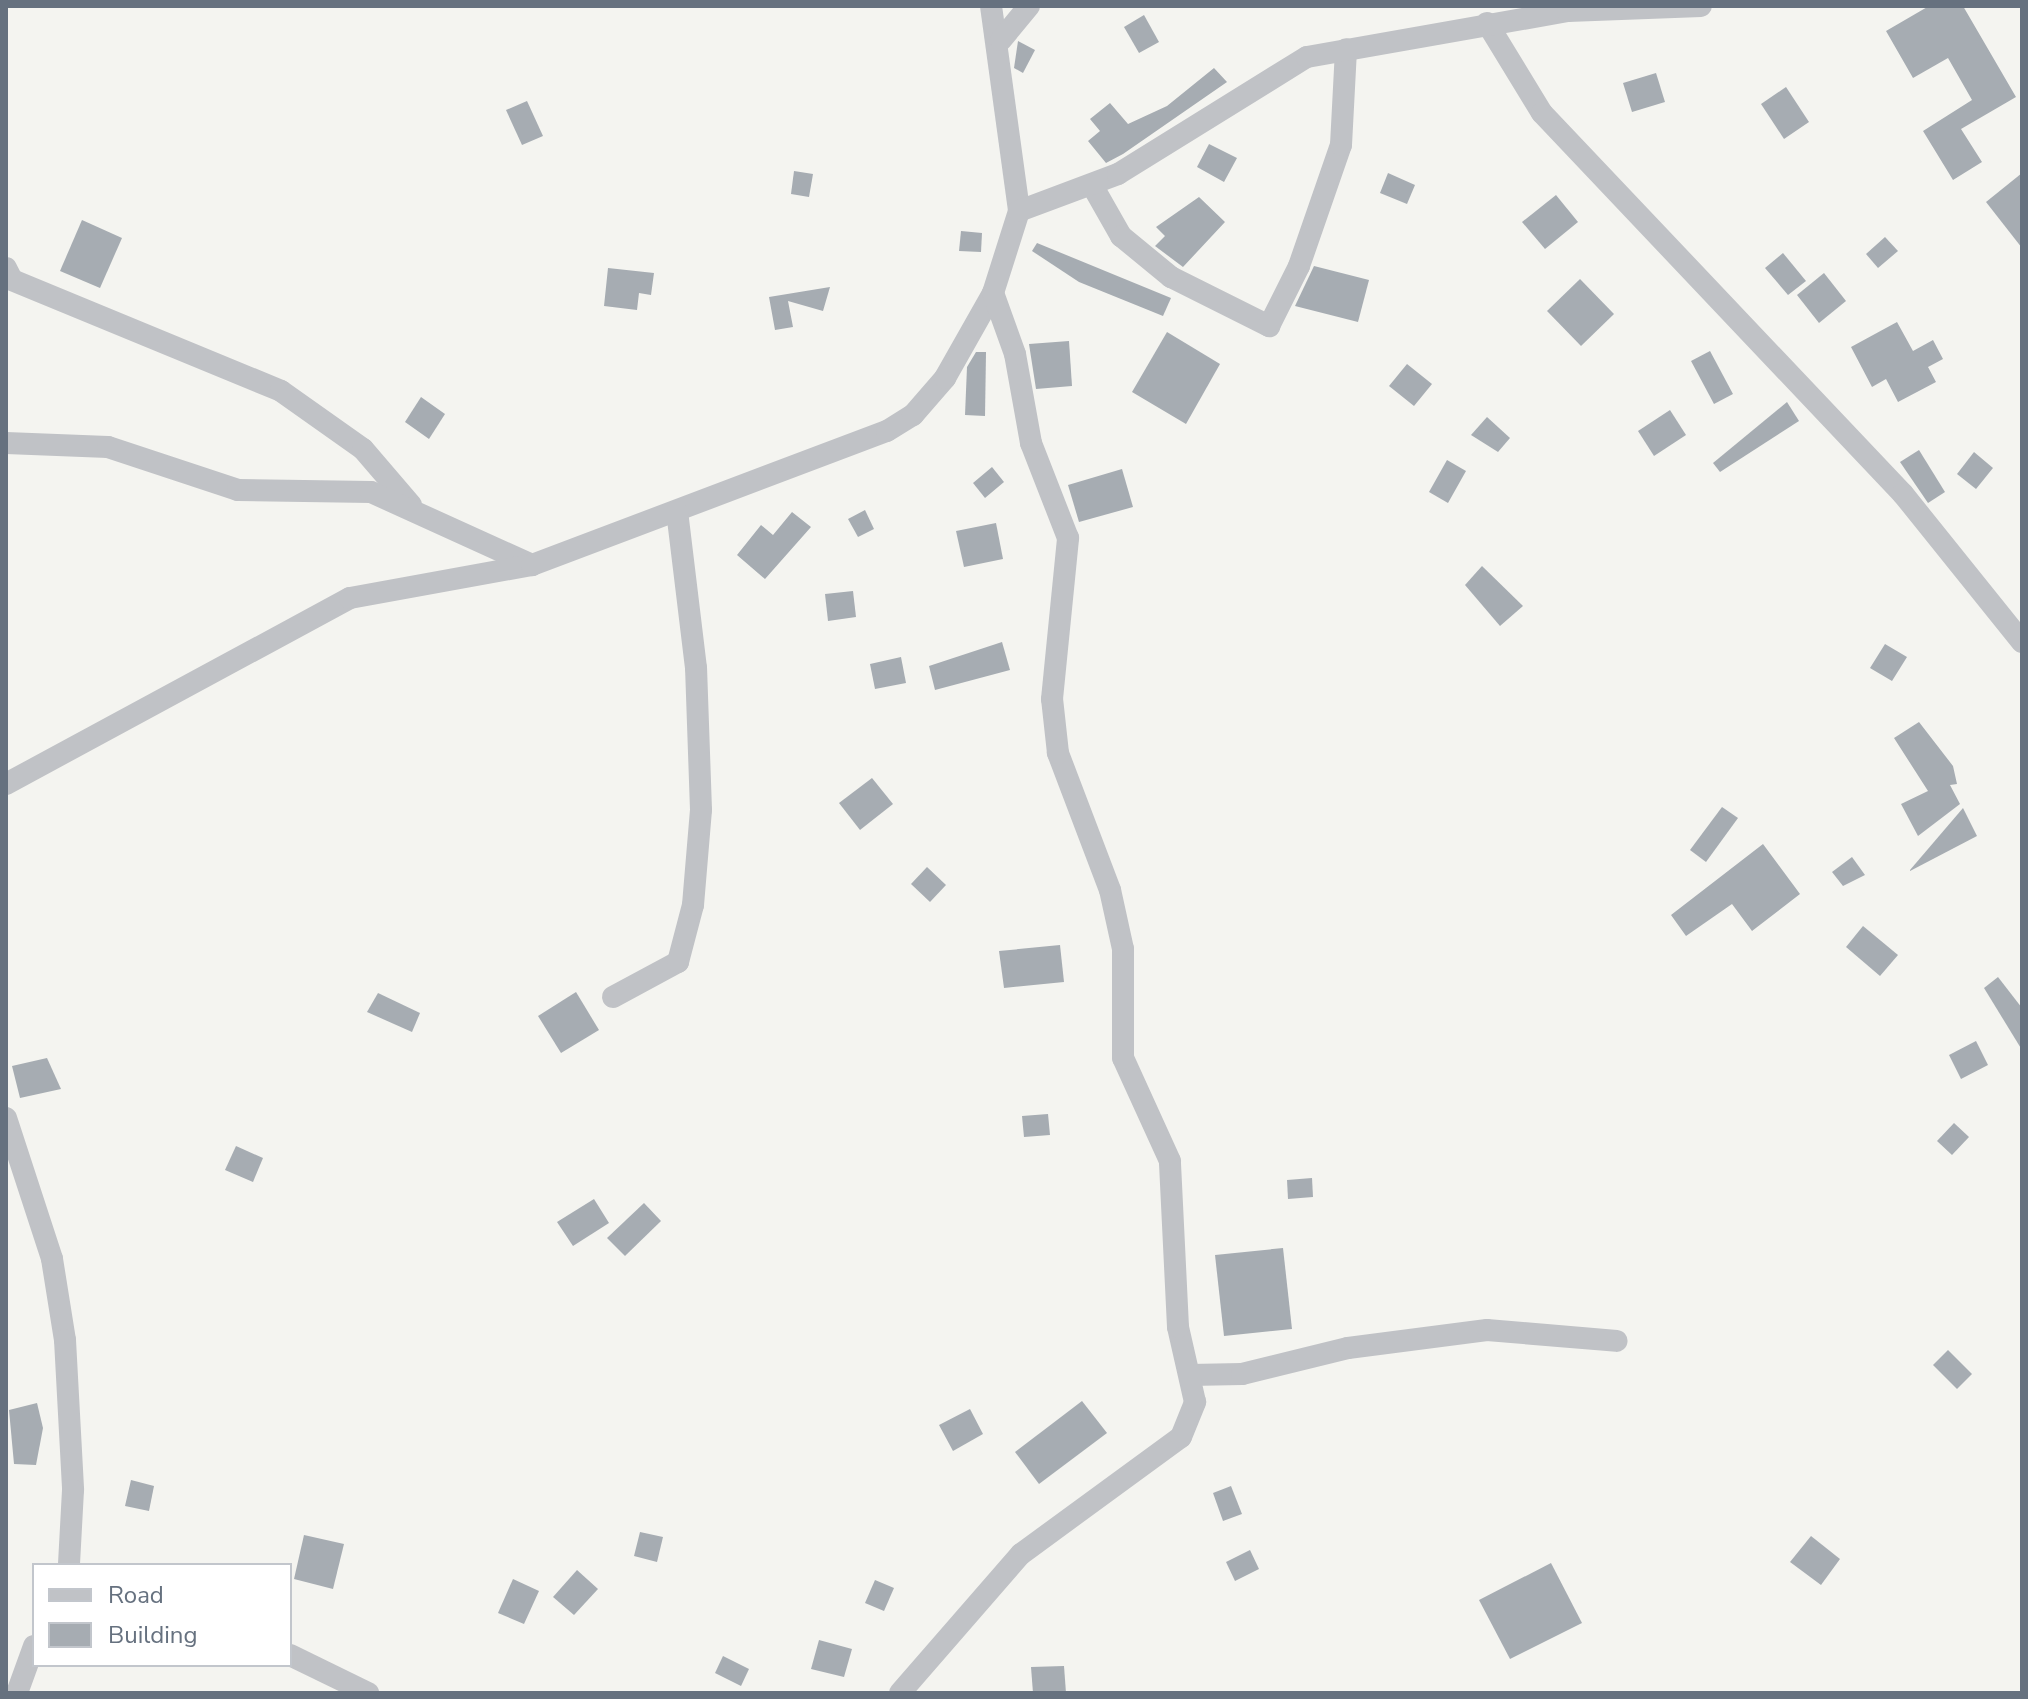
<!DOCTYPE html>
<html>
<head>
<meta charset="utf-8">
<style>
	body { margin:0 }
	#map { position:relative; width:2028px; height:1699px; overflow:hidden; background:#f4f4f0; font-family:"Nunito Sans",sans-serif }
	div>[style] { position:absolute }
	[style*='--x'] { left:calc(var(--x)*1px); top:calc(var(--y)*1px); width:calc(var(--w)*1px); rotate:calc(var(--a)*1deg) }
	.building>* { inset:0; background:#a6acb2 }
	.minor>* { height:22px; margin:-11px; padding:0 11px; transform-origin:11px; border-radius:11px; background:#c0c2c6 }
	span { translate:-50% -50%; white-space:nowrap; text-align:center; line-height:1.15; -webkit-text-stroke:8px #fff; paint-order:stroke }
	.frame { position:absolute; inset:0; border:8px solid #66717f; pointer-events:none }
	.legend { position:absolute; left:32px; top:1563px; width:260px; height:104px; box-sizing:border-box; background:#fff; border:2px solid #c2c6cc; margin:0; padding:10px 14px; list-style:none; font-size:24px; color:#66717f }
	.legend li { display:flex; align-items:center; gap:16px; height:40px }
	.legend b { width:40px; border:2px solid #c2c6cc }
</style>
</head>
<body>
<div id="map">
	<div class="building">
		<div style="clip-path:polygon(1929px 6px,1963px 6px,2016px 97px,1961px 129px,1982px 162px,1953px 180px,1923px 131px,1972px 100px,1948px 58px,1913px 78px,1886px 31px)"></div>
		<div style="clip-path:polygon(1144px 15px,1159px 42px,1139px 53px,1124px 27px)"></div>
		<div style="clip-path:polygon(1018px 41px,1035px 50px,1023px 73px,1014px 68px)"></div>
		<div style="clip-path:polygon(1214px 68px,1227px 82px,1123px 154px,1106px 163px,1088px 141px,1100px 131px,1090px 119px,1110px 103px,1128px 124px,1167px 106px)"></div>
		<div style="clip-path:polygon(1656px 73px,1665px 102px,1632px 112px,1623px 83px)"></div>
		<div style="clip-path:polygon(1786px 87px,1809px 122px,1784px 139px,1761px 104px)"></div>
		<div style="clip-path:polygon(527px 101px,543px 136px,522px 145px,506px 110px)"></div>
		<div style="clip-path:polygon(1209px 144px,1237px 158px,1224px 182px,1197px 167px)"></div>
		<div style="clip-path:polygon(794px 171px,813px 174px,809px 197px,791px 194px)"></div>
		<div style="clip-path:polygon(1388px 173px,1415px 185px,1407px 204px,1380px 193px)"></div>
		<div style="clip-path:polygon(2022px 173px,2022px 248px,1986px 202px)"></div>
		<div style="clip-path:polygon(1556px 195px,1578px 222px,1545px 249px,1522px 222px)"></div>
		<div style="clip-path:polygon(1199px 197px,1225px 222px,1183px 267px,1155px 246px,1165px 236px,1156px 227px)"></div>
		<div style="clip-path:polygon(82px 220px,122px 238px,100px 288px,60px 271px)"></div>
		<div style="clip-path:polygon(961px 231px,982px 233px,981px 252px,959px 251px)"></div>
		<div style="clip-path:polygon(1885px 237px,1898px 251px,1878px 268px,1866px 254px)"></div>
		<div style="clip-path:polygon(1037px 243px,1171px 298px,1163px 316px,1079px 282px,1032px 251px)"></div>
		<div style="clip-path:polygon(1783px 253px,1806px 281px,1788px 295px,1765px 268px)"></div>
		<div style="clip-path:polygon(1314px 266px,1369px 280px,1358px 322px,1295px 306px)"></div>
		<div style="clip-path:polygon(608px 268px,654px 273px,651px 295px,639px 293px,637px 310px,604px 306px)"></div>
		<div style="clip-path:polygon(1824px 273px,1846px 301px,1819px 323px,1797px 295px)"></div>
		<div style="clip-path:polygon(1580px 279px,1614px 314px,1581px 346px,1547px 311px)"></div>
		<div style="clip-path:polygon(830px 287px,823px 311px,788px 301px,793px 327px,775px 330px,769px 297px)"></div>
		<div style="clip-path:polygon(1897px 322px,1913px 351px,1933px 340px,1943px 359px,1928px 367px,1936px 382px,1898px 402px,1886px 379px,1872px 387px,1851px 347px)"></div>
		<div style="clip-path:polygon(1167px 332px,1220px 364px,1186px 424px,1132px 392px)"></div>
		<div style="clip-path:polygon(1069px 341px,1072px 386px,1036px 389px,1029px 344px)"></div>
		<div style="clip-path:polygon(1710px 351px,1733px 394px,1714px 404px,1691px 361px)"></div>
		<div style="clip-path:polygon(976px 352px,986px 352px,985px 416px,965px 415px,967px 367px)"></div>
		<div style="clip-path:polygon(1407px 364px,1432px 384px,1414px 406px,1389px 386px)"></div>
		<div style="clip-path:polygon(421px 397px,445px 414px,429px 439px,405px 422px)"></div>
		<div style="clip-path:polygon(1787px 402px,1799px 421px,1720px 472px,1713px 463px)"></div>
		<div style="clip-path:polygon(1670px 410px,1686px 435px,1654px 456px,1638px 431px)"></div>
		<div style="clip-path:polygon(1487px 417px,1510px 438px,1498px 452px,1471px 435px)"></div>
		<div style="clip-path:polygon(1919px 450px,1945px 492px,1928px 503px,1900px 462px)"></div>
		<div style="clip-path:polygon(1974px 452px,1993px 468px,1976px 489px,1957px 474px)"></div>
		<div style="clip-path:polygon(1447px 460px,1466px 471px,1448px 503px,1429px 492px)"></div>
		<div style="clip-path:polygon(992px 467px,1004px 482px,985px 498px,973px 483px)"></div>
		<div style="clip-path:polygon(1122px 469px,1133px 507px,1079px 522px,1068px 485px)"></div>
		<div style="clip-path:polygon(865px 510px,874px 529px,858px 537px,848px 519px)"></div>
		<div style="clip-path:polygon(792px 512px,811px 527px,765px 579px,737px 555px,761px 525px,773px 535px)"></div>
		<div style="clip-path:polygon(996px 523px,1003px 559px,964px 567px,956px 531px)"></div>
		<div style="clip-path:polygon(1482px 566px,1523px 606px,1500px 626px,1465px 585px)"></div>
		<div style="clip-path:polygon(853px 591px,856px 617px,828px 621px,825px 594px)"></div>
		<div style="clip-path:polygon(1002px 642px,1010px 670px,935px 690px,929px 666px)"></div>
		<div style="clip-path:polygon(1885px 644px,1907px 657px,1892px 681px,1870px 668px)"></div>
		<div style="clip-path:polygon(901px 657px,906px 683px,875px 689px,870px 664px)"></div>
		<div style="clip-path:polygon(1919px 722px,1953px 766px,1957px 784px,1950px 785px,1960px 804px,1918px 836px,1901px 804px,1928px 791px,1894px 738px)"></div>
		<div style="clip-path:polygon(872px 778px,893px 804px,860px 830px,839px 803px)"></div>
		<div style="clip-path:polygon(1722px 807px,1738px 818px,1706px 862px,1690px 850px)"></div>
		<div style="clip-path:polygon(1963px 808px,1977px 836px,1910px 871px,1910px 870px)"></div>
		<div style="clip-path:polygon(1763px 844px,1800px 894px,1752px 931px,1732px 904px,1686px 936px,1671px 915px)"></div>
		<div style="clip-path:polygon(1852px 857px,1865px 875px,1843px 886px,1832px 872px)"></div>
		<div style="clip-path:polygon(927px 867px,946px 885px,930px 902px,911px 884px)"></div>
		<div style="clip-path:polygon(1863px 926px,1898px 955px,1880px 976px,1846px 947px)"></div>
		<div style="clip-path:polygon(1060px 945px,1064px 982px,1004px 988px,999px 951px)"></div>
		<div style="clip-path:polygon(1998px 977px,2022px 1008px,2022px 1050px,1984px 988px)"></div>
		<div style="clip-path:polygon(576px 992px,599px 1030px,561px 1053px,538px 1016px)"></div>
		<div style="clip-path:polygon(378px 993px,420px 1013px,412px 1032px,367px 1012px)"></div>
		<div style="clip-path:polygon(1976px 1041px,1988px 1065px,1961px 1079px,1949px 1055px)"></div>
		<div style="clip-path:polygon(47px 1058px,61px 1089px,20px 1098px,12px 1066px)"></div>
		<div style="clip-path:polygon(1048px 1114px,1050px 1135px,1024px 1137px,1022px 1116px)"></div>
		<div style="clip-path:polygon(1954px 1123px,1969px 1137px,1952px 1155px,1937px 1141px)"></div>
		<div style="clip-path:polygon(236px 1146px,263px 1158px,253px 1182px,225px 1170px)"></div>
		<div style="clip-path:polygon(1312px 1178px,1313px 1197px,1288px 1199px,1287px 1180px)"></div>
		<div style="clip-path:polygon(594px 1199px,609px 1223px,573px 1246px,557px 1222px)"></div>
		<div style="clip-path:polygon(644px 1203px,661px 1221px,625px 1256px,607px 1238px)"></div>
		<div style="clip-path:polygon(1283px 1248px,1292px 1329px,1224px 1336px,1215px 1255px)"></div>
		<div style="clip-path:polygon(1948px 1350px,1972px 1374px,1957px 1389px,1933px 1365px)"></div>
		<div style="clip-path:polygon(1082px 1401px,1107px 1433px,1039px 1484px,1015px 1452px)"></div>
		<div style="clip-path:polygon(37px 1403px,43px 1428px,36px 1465px,14px 1464px,9px 1410px)"></div>
		<div style="clip-path:polygon(970px 1409px,983px 1434px,953px 1451px,939px 1425px)"></div>
		<div style="clip-path:polygon(131px 1480px,154px 1486px,149px 1511px,125px 1506px)"></div>
		<div style="clip-path:polygon(1231px 1486px,1242px 1514px,1223px 1521px,1213px 1493px)"></div>
		<div style="clip-path:polygon(640px 1532px,663px 1537px,657px 1562px,634px 1556px)"></div>
		<div style="clip-path:polygon(304px 1535px,344px 1544px,333px 1589px,294px 1579px)"></div>
		<div style="clip-path:polygon(1811px 1536px,1840px 1559px,1821px 1585px,1790px 1562px)"></div>
		<div style="clip-path:polygon(1250px 1550px,1259px 1569px,1235px 1581px,1226px 1562px)"></div>
		<div style="clip-path:polygon(1551px 1563px,1582px 1623px,1510px 1659px,1479px 1600px)"></div>
		<div style="clip-path:polygon(577px 1570px,598px 1589px,574px 1615px,553px 1597px)"></div>
		<div style="clip-path:polygon(513px 1579px,539px 1591px,524px 1624px,498px 1613px)"></div>
		<div style="clip-path:polygon(875px 1580px,894px 1588px,884px 1611px,865px 1603px)"></div>
		<div style="clip-path:polygon(819px 1640px,852px 1649px,844px 1677px,811px 1669px)"></div>
		<div style="clip-path:polygon(723px 1656px,749px 1669px,741px 1686px,715px 1673px)"></div>
		<div style="clip-path:polygon(1064px 1666px,1066px 1693px,1033px 1693px,1031px 1667px)"></div>
	</div>
	<div class="minor">
		<div style="--x:991;--y:6;--w:207;--a:82.2"></div>
		<div style="--x:1487;--y:23;--w:105;--a:58.6"></div>
		<div style="--x:1542;--y:113;--w:525;--a:46.54"></div>
		<div style="--x:1903;--y:494;--w:190;--a:51.2"></div>
		<div style="--x:1001;--y:40;--w:44;--a:-50.5"></div>
		<div style="--x:1092;--y:185;--w:59;--a:60.4"></div>
		<div style="--x:1121;--y:236;--w:65;--a:39.4"></div>
		<div style="--x:1171;--y:277;--w:110;--a:26.6"></div>
		<div style="--x:1269;--y:326;--w:67;--a:-63.4"></div>
		<div style="--x:1299;--y:266;--w:128;--a:-70.9"></div>
		<div style="--x:1341;--y:145;--w:96;--a:-87"></div>
		<div style="--x:6;--y:268;--w:13;--a:63"></div>
		<div style="--x:12;--y:280;--w:291;--a:22.4"></div>
		<div style="--x:281;--y:391;--w:100;--a:35.3"></div>
		<div style="--x:363;--y:449;--w:74;--a:49.4"></div>
		<div style="--x:6;--y:443;--w:102;--a:2.2"></div>
		<div style="--x:108;--y:447;--w:137;--a:18.3"></div>
		<div style="--x:238;--y:490;--w:133;--a:0.9"></div>
		<div style="--x:371;--y:492;--w:177;--a:24.4"></div>
		<div style="--x:6;--y:784;--w:391;--a:-28.4"></div>
		<div style="--x:350;--y:598;--w:185;--a:-10.3"></div>
		<div style="--x:532;--y:565;--w:379;--a:-20.7"></div>
		<div style="--x:887;--y:431;--w:31;--a:-32"></div>
		<div style="--x:913;--y:415;--w:49;--a:-49.1"></div>
		<div style="--x:945;--y:378;--w:98;--a:-60.5"></div>
		<div style="--x:993;--y:293;--w:86;--a:-72.4"></div>
		<div style="--x:1019;--y:211;--w:106;--a:-20.5"></div>
		<div style="--x:1118;--y:174;--w:222;--a:-31.8"></div>
		<div style="--x:1307;--y:57;--w:265;--a:-10"></div>
		<div style="--x:1568;--y:11;--w:133;--a:-2.2"></div>
		<div style="--x:613;--y:997;--w:74;--a:-28.3"></div>
		<div style="--x:678;--y:962;--w:59;--a:-75.3"></div>
		<div style="--x:693;--y:905;--w:95;--a:-85.2"></div>
		<div style="--x:701;--y:810;--w:142;--a:-92"></div>
		<div style="--x:696;--y:668;--w:157;--a:-96.9"></div>
		<div style="--x:6;--y:1118;--w:148;--a:71.9"></div>
		<div style="--x:52;--y:1259;--w:82;--a:80.9"></div>
		<div style="--x:65;--y:1340;--w:150;--a:86.9"></div>
		<div style="--x:73;--y:1490;--w:75;--a:93.1"></div>
		<div style="--x:1190;--y:1375;--w:52;--a:-1.1"></div>
		<div style="--x:1242;--y:1374;--w:109;--a:-13.8"></div>
		<div style="--x:1348;--y:1348;--w:140;--a:-7.4"></div>
		<div style="--x:1487;--y:1330;--w:130;--a:4.8"></div>
		<div style="--x:290;--y:1655;--w:87;--a:26"></div>
		<div style="--x:17;--y:1693;--w:50;--a:-70.1"></div>
		<div style="--x:900;--y:1693;--w:184;--a:-49"></div>
		<div style="--x:1021;--y:1554;--w:198;--a:-36.2"></div>
		<div style="--x:1181;--y:1437;--w:38;--a:-68"></div>
		<div style="--x:1195;--y:1402;--w:77;--a:-102.8"></div>
		<div style="--x:1178;--y:1327;--w:166;--a:-92.8"></div>
		<div style="--x:1170;--y:1161;--w:113;--a:-114.5"></div>
		<div style="--x:1123;--y:1058;--w:109;--a:-90"></div>
		<div style="--x:1123;--y:949;--w:60;--a:-102.4"></div>
		<div style="--x:1110;--y:890;--w:147;--a:-110.8"></div>
		<div style="--x:1058;--y:753;--w:54;--a:-96.3"></div>
		<div style="--x:1052;--y:699;--w:162;--a:-84.3"></div>
		<div style="--x:1068;--y:538;--w:102;--a:-111.3"></div>
		<div style="--x:1031;--y:443;--w:90;--a:-100.2"></div>
		<div style="--x:1015;--y:354;--w:65;--a:-109.8"></div>
	</div>
	<div class="frame"></div>
	<ul class="legend">
	<li><b style="height:10px;background:#c0c2c6"></b>Road</li>
	<li><b style="height:22px;background:#a6acb2"></b>Building</li>
	</ul>
</div>
</body>
</html>
